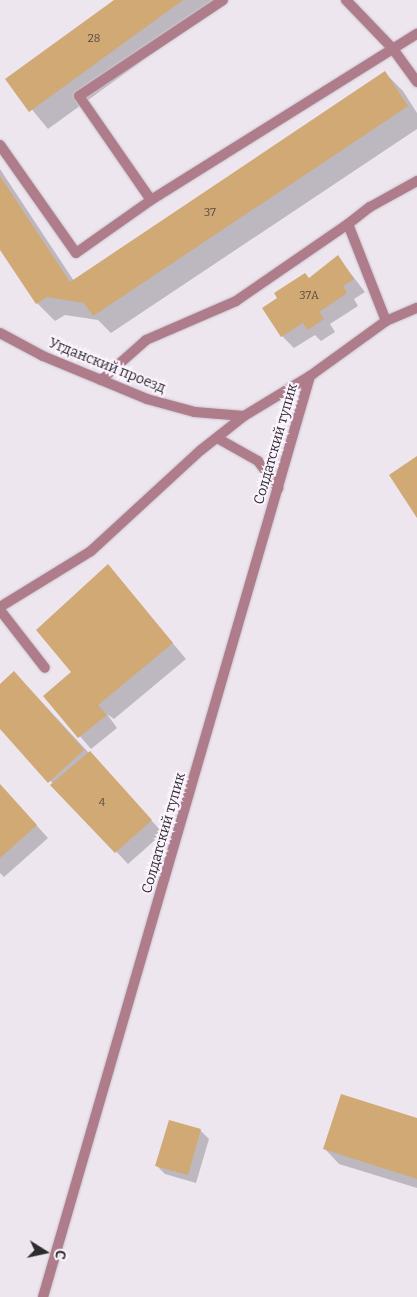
<!DOCTYPE html>
<html>
<head>
<meta charset="utf-8">
<style>
	body { margin:0 }
	#map { position:relative; width:417px; height:1297px; overflow:hidden; background:#ede6ef; font-family:Bitter,serif }
	div>[style] { position:absolute }
	[style*='--x'] { left:calc(var(--x)*1px); top:calc(var(--y)*1px); width:calc(var(--w)*1px); rotate:calc(var(--a)*1deg) }
	.shadow>* { inset:0; background:#0003 }
	.building>* { inset:0; background:#d0a974 }
	.roads { filter:drop-shadow(0 0 1px #cbc4cc) drop-shadow(0 0 1px #cbc4cc) }
	.lane>* { height:10px; margin:-5px; padding:0 5px; transform-origin:5px; border-radius:5px; background:#ae7c8a }
	.street>* { height:10px; margin:-5px; padding:0 5px; transform-origin:5px; border-radius:5px; background:#ae7c8a }
	span { translate:-50% -50%; white-space:nowrap; text-align:center; line-height:1.15; -webkit-text-stroke:4px #fbf3fd; paint-order:stroke }
	.number-label { font-size:11px; color:#564a40 }
	.number-label span { -webkit-text-stroke-width:0 }
	.street-label { font-size:14px; color:#2e2b2f }
	.north { position:absolute; left:20px; top:1227px; width:50px; height:50px; -webkit-text-stroke:4px #fbf3fd; paint-order:stroke; rotate:100deg; font-size:14px; font-weight:700; line-height:20px; text-align:center; color:#2e2b2f }
	.north::after { content:''; display:block; margin:auto; width:18px; height:22px; background:#2e2b2f; clip-path:polygon(50% 0,100% 100%,50% 72%,0 100%) }
</style>
</head>
<body>
<div id="map">
	<div class="shadow">
		<div style="clip-path:polygon(116px 0,226px 0,48px 129px,7px 79px)"></div>
		<div style="clip-path:polygon(385px 73px,403px 91px,417px 113px,417px 129px,111px 333px,98px 320px,65px 315px,55px 321px,37px 303px,0 247px,0 169px,74px 281px)"></div>
		<div style="clip-path:polygon(338px 257px,365px 292px,354px 299px,358px 306px,330px 324px,335px 332px,321px 341px,315px 335px,294px 348px,282px 336px,309px 279px)"></div>
		<div style="clip-path:polygon(108px 566px,186px 659px,114px 719px,107px 714px,117px 728px,91px 749px,45px 696px,73px 673px)"></div>
		<div style="clip-path:polygon(0 685px,26px 685px,163px 833px,128px 864px,0 727px)"></div>
		<div style="clip-path:polygon(0 785px,48px 838px,4px 877px,0 873px)"></div>
		<div style="clip-path:polygon(417px 1119px,417px 1188px,339px 1164px,325px 1149px)"></div>
		<div style="clip-path:polygon(200px 1130px,209px 1139px,196px 1183px,165px 1174px,156px 1165px)"></div>
	</div>
	<div class="building">
		<div style="clip-path:polygon(114px 0,183px 0,29px 112px,5px 79px)"></div>
		<div style="clip-path:polygon(385px 71px,408px 106px,93px 316px,84px 303px,47px 297px,36px 304px,0 250px,0 176px,70px 282px)"></div>
		<div style="clip-path:polygon(338px 255px,354px 279px,343px 286px,347px 293px,319px 312px,324px 319px,308px 330px,303px 323px,281px 337px,262px 308px,277px 298px,274px 293px,305px 273px,309px 278px)"></div>
		<div style="clip-path:polygon(417px 456px,417px 518px,389px 475px)"></div>
		<div style="clip-path:polygon(108px 564px,173px 643px,98px 705px,107px 715px,78px 738px,43px 696px,71px 672px,36px 630px)"></div>
		<div style="clip-path:polygon(14px 671px,84px 750px,48px 783px,0 729px,0 684px)"></div>
		<div style="clip-path:polygon(90px 751px,152px 820px,115px 853px,50px 785px)"></div>
		<div style="clip-path:polygon(0 784px,37px 825px,0 858px)"></div>
		<div style="clip-path:polygon(341px 1094px,417px 1118px,417px 1179px,323px 1149px)"></div>
		<div style="clip-path:polygon(169px 1120px,201px 1129px,188px 1175px,155px 1166px)"></div>
	</div>
	<div class="roads">
		<div class="lane">
			<div style="--x:223;--y:0;--w:173;--a:146.3"></div>
			<div style="--x:79;--y:96;--w:126;--a:55.3"></div>
			<div style="--x:151;--y:200;--w:314;--a:-32"></div>
			<div style="--x:346;--y:0;--w:68;--a:46.2"></div>
			<div style="--x:393;--y:49;--w:41;--a:54"></div>
			<div style="--x:0;--y:145;--w:132;--a:54.9"></div>
			<div style="--x:76;--y:253;--w:92;--a:-35.2"></div>
			<div style="--x:386;--y:321;--w:104;--a:-111.4"></div>
			<div style="--x:348;--y:224;--w:28;--a:-38"></div>
			<div style="--x:370;--y:207;--w:54;--a:-29"></div>
			<div style="--x:101;--y:380;--w:60;--a:-41.6"></div>
			<div style="--x:146;--y:340;--w:98;--a:-23.4"></div>
			<div style="--x:236;--y:301;--w:136;--a:-34.5"></div>
			<div style="--x:0;--y:610;--w:73;--a:52.2"></div>
		</div>
		<div class="street">
			<div style="--x:0;--y:333;--w:49;--a:28.1"></div>
			<div style="--x:43;--y:356;--w:113;--a:22.5"></div>
			<div style="--x:147;--y:399;--w:50;--a:15.2"></div>
			<div style="--x:195;--y:412;--w:49;--a:4.7"></div>
			<div style="--x:244;--y:416;--w:77;--a:-31.2"></div>
			<div style="--x:310;--y:376;--w:94;--a:-35.9"></div>
			<div style="--x:386;--y:321;--w:34;--a:-23"></div>
			<div style="--x:217;--y:438;--w:47;--a:29.3"></div>
			<div style="--x:258;--y:461;--w:34;--a:53"></div>
			<div style="--x:0;--y:607;--w:107;--a:-31.6"></div>
			<div style="--x:91;--y:551;--w:149;--a:-42.6"></div>
			<div style="--x:201;--y:450;--w:55;--a:-38.3"></div>
			<div style="--x:43;--y:1297;--w:959;--a:-73.83"></div>
		</div>
	</div>
	<div class="number-label">
		<span style="left:94px;top:39px">28</span>
		<span style="left:210px;top:213px">37</span>
		<span style="left:309px;top:296px">37А</span>
		<span style="left:102px;top:803px">4</span>
	</div>
	<div class="street-label">
		<span style="left:107px;top:366px;rotate:22deg">Угданский проезд</span>
		<span style="left:276px;top:444px;rotate:-74deg">Солдатский тупик</span>
		<span style="left:164px;top:833px;rotate:-74deg">Солдатский тупик</span>
	</div>
	<div class="north">С</div>
</div>
</body>
</html>
